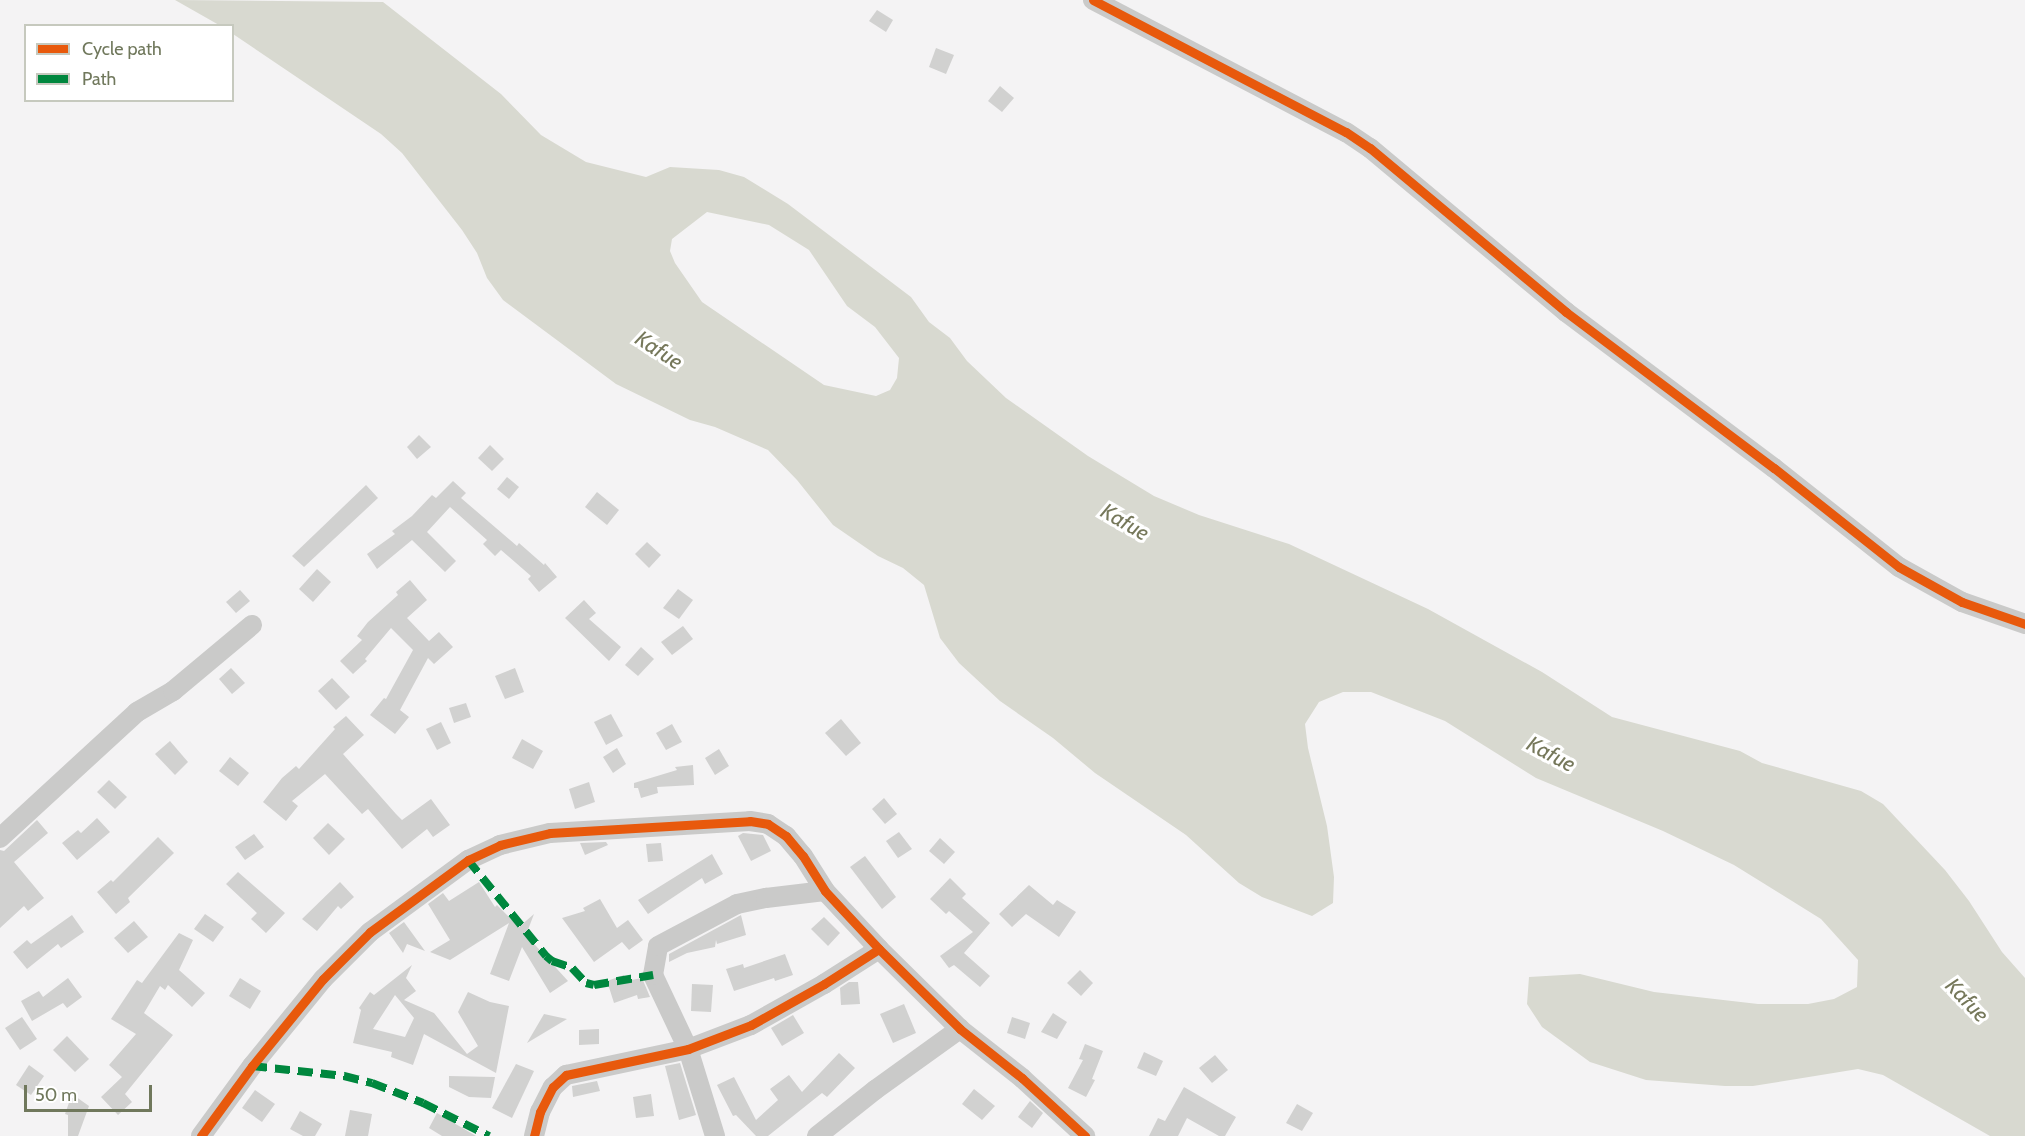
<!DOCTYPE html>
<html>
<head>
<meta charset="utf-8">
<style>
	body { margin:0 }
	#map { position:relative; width:2025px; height:1136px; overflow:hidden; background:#f4f3f4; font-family:Cabin,sans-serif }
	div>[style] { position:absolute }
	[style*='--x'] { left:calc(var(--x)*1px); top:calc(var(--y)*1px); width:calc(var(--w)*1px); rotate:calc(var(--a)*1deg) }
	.water>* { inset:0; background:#d8d9d0 }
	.building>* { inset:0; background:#d1d1d0 }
	.street>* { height:20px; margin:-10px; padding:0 10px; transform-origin:10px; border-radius:10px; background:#cacac9 }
	.quiet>* { height:8px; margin-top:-4px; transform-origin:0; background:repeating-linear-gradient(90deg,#00873e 0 15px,transparent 0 23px) }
	.cycleway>* { height:9px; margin:-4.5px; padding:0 4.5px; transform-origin:4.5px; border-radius:4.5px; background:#e8590c }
	span { translate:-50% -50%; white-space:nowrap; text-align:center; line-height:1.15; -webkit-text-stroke:6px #fff; paint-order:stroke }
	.water-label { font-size:22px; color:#76785b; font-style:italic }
	.legend { position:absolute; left:24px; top:24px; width:210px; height:78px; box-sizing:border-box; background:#fff; border:2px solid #c6c9be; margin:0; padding:8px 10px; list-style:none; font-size:18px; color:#70785c }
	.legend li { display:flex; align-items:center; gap:12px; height:30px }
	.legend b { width:30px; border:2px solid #c6c9be }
	.scale { position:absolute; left:24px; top:1085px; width:128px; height:27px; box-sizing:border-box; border:3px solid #70785c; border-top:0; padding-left:8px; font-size:18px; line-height:21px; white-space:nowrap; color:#70785c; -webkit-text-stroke:4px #fff; paint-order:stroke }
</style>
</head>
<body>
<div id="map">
	<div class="water">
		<div style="clip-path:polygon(evenodd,175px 0,383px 2px,501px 94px,541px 135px,586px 162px,646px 177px,670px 167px,719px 170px,744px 177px,788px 204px,911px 297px,929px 322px,950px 338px,967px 361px,1006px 398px,1088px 456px,1154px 496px,1199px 515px,1289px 544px,1428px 609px,1542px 672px,1612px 717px,1740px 751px,1762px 763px,1861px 791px,1883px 804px,1945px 870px,1969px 901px,2002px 952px,2025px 978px,2025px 1136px,1990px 1136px,1883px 1075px,1858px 1069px,1753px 1086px,1725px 1086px,1646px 1080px,1590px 1062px,1542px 1027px,1527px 1004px,1529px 977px,1580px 974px,1654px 992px,1758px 1004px,1808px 1004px,1834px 999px,1857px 987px,1858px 960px,1821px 919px,1734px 865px,1663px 831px,1536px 778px,1445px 721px,1371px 692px,1343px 692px,1319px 702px,1305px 724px,1308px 748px,1327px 826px,1334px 877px,1333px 903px,1312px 916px,1262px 897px,1239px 883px,1186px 835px,1095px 773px,1053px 738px,1000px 701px,959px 663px,940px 638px,924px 585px,903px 568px,878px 556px,833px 525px,797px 480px,768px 450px,715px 427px,690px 420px,616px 384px,503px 300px,487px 278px,477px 253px,462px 230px,402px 153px,381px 134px,233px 34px,232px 26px,219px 25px,175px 0,707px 212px,769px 225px,809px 250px,847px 306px,875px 327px,899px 358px,897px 378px,890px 390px,876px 396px,824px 385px,702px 302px,675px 263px,670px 251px,672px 239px,707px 212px)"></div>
	</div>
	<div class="building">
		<div style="clip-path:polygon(877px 10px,893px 20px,886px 32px,869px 21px)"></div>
		<div style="clip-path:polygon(936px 48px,954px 55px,946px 74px,929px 67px)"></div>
		<div style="clip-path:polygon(1000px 86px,1014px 98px,1002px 112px,988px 101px)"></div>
		<div style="clip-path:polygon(419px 435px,431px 447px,417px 459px,407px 447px)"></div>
		<div style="clip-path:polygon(490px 445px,504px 459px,492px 471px,478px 458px)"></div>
		<div style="clip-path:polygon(507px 477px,519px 487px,509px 499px,497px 489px)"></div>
		<div style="clip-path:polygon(453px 481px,466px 493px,461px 498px,517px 546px,519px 543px,544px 565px,545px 563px,557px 577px,539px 592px,528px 579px,531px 576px,501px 550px,495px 556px,483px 544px,487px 540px,450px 507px,427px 532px,456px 561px,445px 572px,412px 540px,377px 569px,367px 554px,395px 534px,392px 531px,412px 516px,432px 495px,436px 498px)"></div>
		<div style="clip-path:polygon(366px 485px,378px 498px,304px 567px,292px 556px)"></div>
		<div style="clip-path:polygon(597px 492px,619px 510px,607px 525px,585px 507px)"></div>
		<div style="clip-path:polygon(647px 542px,661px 555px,649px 568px,635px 554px)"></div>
		<div style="clip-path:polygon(317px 569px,331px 582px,313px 602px,299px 589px)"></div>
		<div style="clip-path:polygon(410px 580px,427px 600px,407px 618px,429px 641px,439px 632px,453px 647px,434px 664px,428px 658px,400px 710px,409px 717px,395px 734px,370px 715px,384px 698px,386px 699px,413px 650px,391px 628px,365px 659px,367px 661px,353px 674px,340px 661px,362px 640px,357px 636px,368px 622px,398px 595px,396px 592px)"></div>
		<div style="clip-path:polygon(678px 589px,693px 600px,679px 619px,663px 608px)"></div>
		<div style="clip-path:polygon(240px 590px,250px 601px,236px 613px,226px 602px)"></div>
		<div style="clip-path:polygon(584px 600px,596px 613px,589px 619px,621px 647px,609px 661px,565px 618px)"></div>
		<div style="clip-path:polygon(683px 626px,693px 639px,672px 655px,661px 642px)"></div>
		<div style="clip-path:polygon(641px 647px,654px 659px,638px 676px,625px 665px)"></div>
		<div style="clip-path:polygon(231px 668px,245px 683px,232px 694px,219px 679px)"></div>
		<div style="clip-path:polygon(515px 668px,524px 692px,505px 699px,495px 676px)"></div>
		<div style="clip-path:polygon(332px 678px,350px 697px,336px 710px,318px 691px)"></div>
		<div style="clip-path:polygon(466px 703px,471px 717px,454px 723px,449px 708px)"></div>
		<div style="clip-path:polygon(611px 714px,623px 736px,606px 745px,594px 722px)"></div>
		<div style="clip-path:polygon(346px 716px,364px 735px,343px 754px,396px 814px,402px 820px,431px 799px,450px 825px,433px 837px,427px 829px,402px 849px,368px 809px,362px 814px,325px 774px,292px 801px,298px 806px,286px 821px,263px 802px,282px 778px,296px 766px,299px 769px,335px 729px,333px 727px)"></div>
		<div style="clip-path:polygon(841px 719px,861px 743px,846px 756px,825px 733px)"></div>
		<div style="clip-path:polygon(441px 722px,451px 743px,437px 750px,426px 729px)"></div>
		<div style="clip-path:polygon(672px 724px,682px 742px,666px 750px,656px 733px)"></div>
		<div style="clip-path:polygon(522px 739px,543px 751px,533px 769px,512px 758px)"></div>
		<div style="clip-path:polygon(170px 741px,188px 762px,175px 775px,155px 754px)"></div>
		<div style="clip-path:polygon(617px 748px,626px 764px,613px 773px,603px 757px)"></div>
		<div style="clip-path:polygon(719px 749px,729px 766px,715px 775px,705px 758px)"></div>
		<div style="clip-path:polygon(230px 757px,249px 773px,238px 786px,219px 771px)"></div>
		<div style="clip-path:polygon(693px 765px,694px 785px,657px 787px,658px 793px,641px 798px,638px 788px,634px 788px,634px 783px,677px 770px,675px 767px)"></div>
		<div style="clip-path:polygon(109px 780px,127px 797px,115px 809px,97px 792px)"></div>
		<div style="clip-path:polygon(589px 782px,595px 802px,575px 809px,569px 789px)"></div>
		<div style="clip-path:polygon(884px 798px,897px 814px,885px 824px,872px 809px)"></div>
		<div style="clip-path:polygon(97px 818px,110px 832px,77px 860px,62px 843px,78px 830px,81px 833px)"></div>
		<div style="clip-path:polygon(37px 820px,48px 833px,14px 862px,44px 898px,28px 911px,24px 906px,0 928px,0 850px,4px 851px)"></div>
		<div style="clip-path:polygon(328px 823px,345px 839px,329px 855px,313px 838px)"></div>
		<div style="clip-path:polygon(899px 832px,912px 849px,898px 858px,886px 841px)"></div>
		<div style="clip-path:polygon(743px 833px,763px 835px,771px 851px,751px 861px,738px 836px)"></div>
		<div style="clip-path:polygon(254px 834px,264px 847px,245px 860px,235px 847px)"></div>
		<div style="clip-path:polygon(158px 837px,174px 853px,128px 898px,130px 902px,116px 914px,97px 892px,111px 880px,113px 882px)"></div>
		<div style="clip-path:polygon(940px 838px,955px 852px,944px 864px,929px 851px)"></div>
		<div style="clip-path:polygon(606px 842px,608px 845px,585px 855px,580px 843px)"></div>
		<div style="clip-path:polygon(661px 843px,663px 861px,648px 862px,646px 844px)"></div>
		<div style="clip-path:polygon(712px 854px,723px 874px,705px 884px,702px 878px,648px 914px,638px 900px)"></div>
		<div style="clip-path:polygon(865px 856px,896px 897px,882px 909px,850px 867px)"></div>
		<div style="clip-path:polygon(238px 872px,285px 913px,266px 933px,251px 919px,257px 913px,226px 884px)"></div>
		<div style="clip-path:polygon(950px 878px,966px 894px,962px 898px,990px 923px,964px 953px,990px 976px,980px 987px,954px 965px,949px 968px,940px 956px,973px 932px,949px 911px,946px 914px,930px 899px)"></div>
		<div style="clip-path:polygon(340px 882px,354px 897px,341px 909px,338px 906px,317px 931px,302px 919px)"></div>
		<div style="clip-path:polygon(479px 882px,495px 907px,497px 905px,519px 927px,534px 914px,526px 935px,568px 981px,550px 993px,522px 947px,509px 981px,490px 974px,509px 923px,450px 960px,430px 952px,450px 940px,428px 904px,443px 893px,449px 901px)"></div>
		<div style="clip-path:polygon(1029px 885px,1053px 905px,1057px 900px,1076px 912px,1059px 937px,1026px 914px,1012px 927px,999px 914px)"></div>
		<div style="clip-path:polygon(600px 899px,617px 928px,628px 920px,643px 940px,629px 950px,622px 942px,594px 962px,562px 918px,585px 911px,583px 908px)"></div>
		<div style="clip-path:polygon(205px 914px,224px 927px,213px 942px,194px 929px)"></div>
		<div style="clip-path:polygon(72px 915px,84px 932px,61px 948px,58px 944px,27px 969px,13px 952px,27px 940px,31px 944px)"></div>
		<div style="clip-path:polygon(741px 915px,746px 935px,717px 944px,716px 940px,715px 947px,687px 953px,669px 962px,669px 954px)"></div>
		<div style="clip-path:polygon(824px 917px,840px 933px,828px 946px,811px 929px)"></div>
		<div style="clip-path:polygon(134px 921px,148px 937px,128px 953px,114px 938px)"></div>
		<div style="clip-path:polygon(404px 922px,425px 951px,407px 944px,403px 953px,389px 933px)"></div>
		<div style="clip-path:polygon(179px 933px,193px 940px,179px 970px,205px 993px,192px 1007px,168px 985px,165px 990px,160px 986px,144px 1013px,173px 1035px,125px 1094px,132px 1102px,118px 1115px,101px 1097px,122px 1077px,109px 1065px,136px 1034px,111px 1019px,137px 980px,142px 983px)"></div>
		<div style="clip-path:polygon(785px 954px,793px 975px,775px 981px,774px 978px,734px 991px,726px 969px,743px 964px,744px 968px)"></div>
		<div style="clip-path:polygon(evenodd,412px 965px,406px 978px,416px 991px,404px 1000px,434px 1013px,467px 1054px,478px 1046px,458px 1012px,468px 992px,490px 1002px,509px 1006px,496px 1073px,424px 1034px,413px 1065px,391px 1057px,392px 1052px,353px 1043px,361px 1010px,359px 1008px,370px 992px,374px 995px,412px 965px,395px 995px,414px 1018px,405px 1037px,373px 1029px,395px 995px)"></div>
		<div style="clip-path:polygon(1080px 970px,1093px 983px,1081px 996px,1067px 983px)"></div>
		<div style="clip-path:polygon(624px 975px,626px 981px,642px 978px,650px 997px,638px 999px,637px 995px,614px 1003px,607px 981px)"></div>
		<div style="clip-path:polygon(68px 978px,82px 997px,67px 1008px,63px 1003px,32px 1021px,21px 1001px,39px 991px,43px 997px)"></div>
		<div style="clip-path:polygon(240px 978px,261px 991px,250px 1009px,229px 996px)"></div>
		<div style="clip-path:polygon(849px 982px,858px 982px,860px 1004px,841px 1005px,840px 988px)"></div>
		<div style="clip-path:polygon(692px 984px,713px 985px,711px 1012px,691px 1011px)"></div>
		<div style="clip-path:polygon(904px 1004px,916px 1033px,893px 1043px,880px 1014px)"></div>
		<div style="clip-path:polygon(1053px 1013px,1067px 1022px,1057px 1039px,1041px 1032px)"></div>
		<div style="clip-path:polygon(544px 1014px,567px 1019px,527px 1043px)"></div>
		<div style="clip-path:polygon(793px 1015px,804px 1033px,782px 1046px,771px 1028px)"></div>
		<div style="clip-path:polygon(22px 1017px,37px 1039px,20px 1050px,5px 1028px)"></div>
		<div style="clip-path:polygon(1012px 1017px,1030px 1023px,1025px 1039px,1007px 1033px)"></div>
		<div style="clip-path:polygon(599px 1029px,599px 1044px,579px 1045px,579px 1030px)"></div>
		<div style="clip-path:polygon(67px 1036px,89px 1059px,75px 1072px,53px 1050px)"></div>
		<div style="clip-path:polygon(1085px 1044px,1103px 1051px,1092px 1079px,1095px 1080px,1086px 1097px,1068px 1088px,1083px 1060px,1079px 1059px)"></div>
		<div style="clip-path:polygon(1144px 1052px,1163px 1061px,1156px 1076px,1137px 1068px)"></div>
		<div style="clip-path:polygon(839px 1053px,855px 1068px,827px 1097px,822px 1093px,768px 1136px,756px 1136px,736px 1115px,733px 1116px,717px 1085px,734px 1077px,756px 1120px,778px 1100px,770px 1089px,789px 1075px,802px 1092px)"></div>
		<div style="clip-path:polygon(1215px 1055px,1228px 1070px,1212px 1083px,1199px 1068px)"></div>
		<div style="clip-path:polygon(680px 1063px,696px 1115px,679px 1120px,665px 1066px)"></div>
		<div style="clip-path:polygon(516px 1064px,534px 1071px,512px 1118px,492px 1108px)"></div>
		<div style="clip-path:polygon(29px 1065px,44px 1076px,31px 1095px,16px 1085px)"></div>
		<div style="clip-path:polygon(449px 1076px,495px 1077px,491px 1098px,469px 1097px,449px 1087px)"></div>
		<div style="clip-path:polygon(597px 1081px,600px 1091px,573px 1097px,572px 1086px)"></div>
		<div style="clip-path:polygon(1184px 1087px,1236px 1117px,1225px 1136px,1219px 1136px,1187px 1118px,1178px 1136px,1149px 1136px,1158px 1118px,1165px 1121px)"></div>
		<div style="clip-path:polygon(974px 1089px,995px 1106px,982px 1120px,962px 1104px)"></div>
		<div style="clip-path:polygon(255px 1090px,275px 1104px,262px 1122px,242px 1108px)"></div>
		<div style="clip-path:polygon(72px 1094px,89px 1106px,78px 1136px,68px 1136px,68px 1115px,65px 1114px)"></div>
		<div style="clip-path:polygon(651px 1094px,654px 1116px,636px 1118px,633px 1097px)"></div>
		<div style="clip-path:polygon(1030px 1101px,1043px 1113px,1032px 1128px,1018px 1117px)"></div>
		<div style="clip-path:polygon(1297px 1104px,1313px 1113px,1302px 1131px,1286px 1123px)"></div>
		<div style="clip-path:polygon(350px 1110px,372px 1114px,368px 1136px,345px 1136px)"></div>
		<div style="clip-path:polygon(300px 1111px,322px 1124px,315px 1136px,303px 1136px,290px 1129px)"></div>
		<div style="clip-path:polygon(437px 1113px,476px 1136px,442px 1136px,429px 1128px)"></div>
	</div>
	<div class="street">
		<div style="--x:1093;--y:0;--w:285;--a:27.6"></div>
		<div style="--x:1346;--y:132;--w:29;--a:34"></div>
		<div style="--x:1370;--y:148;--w:256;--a:39.9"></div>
		<div style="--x:1566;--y:312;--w:260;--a:36.9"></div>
		<div style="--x:1774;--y:468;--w:159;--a:38.4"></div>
		<div style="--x:1899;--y:567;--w:72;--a:29.1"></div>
		<div style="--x:1962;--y:602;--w:67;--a:19.2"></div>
		<div style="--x:0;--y:838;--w:186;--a:-42.6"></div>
		<div style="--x:137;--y:712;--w:42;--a:-30.3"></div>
		<div style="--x:173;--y:691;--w:103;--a:-39.9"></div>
		<div style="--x:201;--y:1136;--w:87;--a:-53.9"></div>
		<div style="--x:252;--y:1066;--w:112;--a:-50.8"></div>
		<div style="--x:323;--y:979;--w:66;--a:-45"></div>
		<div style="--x:370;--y:932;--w:122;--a:-36.3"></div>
		<div style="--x:468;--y:860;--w:35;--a:-25"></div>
		<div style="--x:500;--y:845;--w:51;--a:-13.5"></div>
		<div style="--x:550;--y:833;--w:200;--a:-3.4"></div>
		<div style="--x:750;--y:821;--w:18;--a:9"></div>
		<div style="--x:768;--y:824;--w:22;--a:34"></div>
		<div style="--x:786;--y:836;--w:26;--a:50"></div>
		<div style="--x:803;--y:856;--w:41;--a:57.8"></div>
		<div style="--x:825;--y:891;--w:79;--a:47"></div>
		<div style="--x:879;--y:949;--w:114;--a:44.6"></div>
		<div style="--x:960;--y:1029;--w:79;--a:38.3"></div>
		<div style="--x:1022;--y:1078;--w:86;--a:42.6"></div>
		<div style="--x:534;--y:1136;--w:25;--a:-76"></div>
		<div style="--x:540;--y:1112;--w:28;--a:-63"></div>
		<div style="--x:553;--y:1087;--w:18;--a:-43"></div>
		<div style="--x:566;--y:1075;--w:125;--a:-12"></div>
		<div style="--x:688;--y:1049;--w:67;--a:-20.9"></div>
		<div style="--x:751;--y:1025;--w:84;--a:-29.3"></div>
		<div style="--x:824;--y:984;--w:65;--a:-32.5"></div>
		<div style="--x:715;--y:1136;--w:91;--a:-107.2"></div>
		<div style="--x:688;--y:1049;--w:82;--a:-115.3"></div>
		<div style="--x:653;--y:975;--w:29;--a:-80"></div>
		<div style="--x:658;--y:946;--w:89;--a:-28"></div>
		<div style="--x:737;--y:904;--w:30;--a:-12"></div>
		<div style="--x:766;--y:898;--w:59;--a:-6.8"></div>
		<div style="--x:817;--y:1136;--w:74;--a:-38.4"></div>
		<div style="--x:875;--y:1090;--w:105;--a:-35.7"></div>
	</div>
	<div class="quiet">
		<div style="--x:468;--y:860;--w:124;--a:50.9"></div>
		<div style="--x:546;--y:956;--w:8;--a:40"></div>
		<div style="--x:552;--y:961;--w:21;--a:19"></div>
		<div style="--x:572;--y:968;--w:21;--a:47"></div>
		<div style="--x:586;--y:983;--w:8;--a:14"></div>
		<div style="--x:594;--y:985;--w:60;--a:-9.6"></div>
		<div style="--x:252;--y:1066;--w:93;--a:6.2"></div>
		<div style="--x:344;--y:1076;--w:29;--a:14"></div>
		<div style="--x:372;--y:1083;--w:55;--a:21.4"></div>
		<div style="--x:423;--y:1103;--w:74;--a:26.6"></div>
	</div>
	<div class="cycleway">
		<div style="--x:1093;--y:0;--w:285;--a:27.6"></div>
		<div style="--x:1346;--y:132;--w:29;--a:34"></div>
		<div style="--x:1370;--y:148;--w:256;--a:39.9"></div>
		<div style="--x:1566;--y:312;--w:260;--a:36.9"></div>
		<div style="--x:1774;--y:468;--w:159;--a:38.4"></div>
		<div style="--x:1899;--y:567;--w:72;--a:29.1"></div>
		<div style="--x:1962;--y:602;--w:67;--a:19.2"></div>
		<div style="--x:201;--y:1136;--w:87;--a:-53.9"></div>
		<div style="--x:252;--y:1066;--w:112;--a:-50.8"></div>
		<div style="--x:323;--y:979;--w:66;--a:-45"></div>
		<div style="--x:370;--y:932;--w:122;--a:-36.3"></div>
		<div style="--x:468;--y:860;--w:35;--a:-25"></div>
		<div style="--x:500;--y:845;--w:51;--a:-13.5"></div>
		<div style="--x:550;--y:833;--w:200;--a:-3.4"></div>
		<div style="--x:750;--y:821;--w:18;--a:9"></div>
		<div style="--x:768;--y:824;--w:22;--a:34"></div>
		<div style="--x:786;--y:836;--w:26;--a:50"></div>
		<div style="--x:803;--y:856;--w:41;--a:57.8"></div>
		<div style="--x:825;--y:891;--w:79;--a:47"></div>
		<div style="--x:879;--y:949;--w:114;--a:44.6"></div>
		<div style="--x:960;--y:1029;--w:79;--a:38.3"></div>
		<div style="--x:1022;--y:1078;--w:86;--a:42.6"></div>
		<div style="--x:534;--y:1136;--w:25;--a:-76"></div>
		<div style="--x:540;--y:1112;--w:28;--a:-63"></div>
		<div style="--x:553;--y:1087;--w:18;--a:-43"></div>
		<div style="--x:566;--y:1075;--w:125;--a:-12"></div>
		<div style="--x:688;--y:1049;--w:67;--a:-20.9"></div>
		<div style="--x:751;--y:1025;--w:84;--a:-29.3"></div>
		<div style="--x:824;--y:984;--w:65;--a:-32.5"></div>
	</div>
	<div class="water-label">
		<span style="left:659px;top:350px;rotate:33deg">Kafue</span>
		<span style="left:1125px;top:522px;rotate:30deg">Kafue</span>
		<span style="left:1551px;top:754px;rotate:28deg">Kafue</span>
		<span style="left:1967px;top:1000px;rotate:46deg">Kafue</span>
	</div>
	<ul class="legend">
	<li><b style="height:8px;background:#e8590c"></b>Cycle path</li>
	<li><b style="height:8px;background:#00873e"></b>Path</li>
	</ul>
	<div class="scale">50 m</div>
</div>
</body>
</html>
